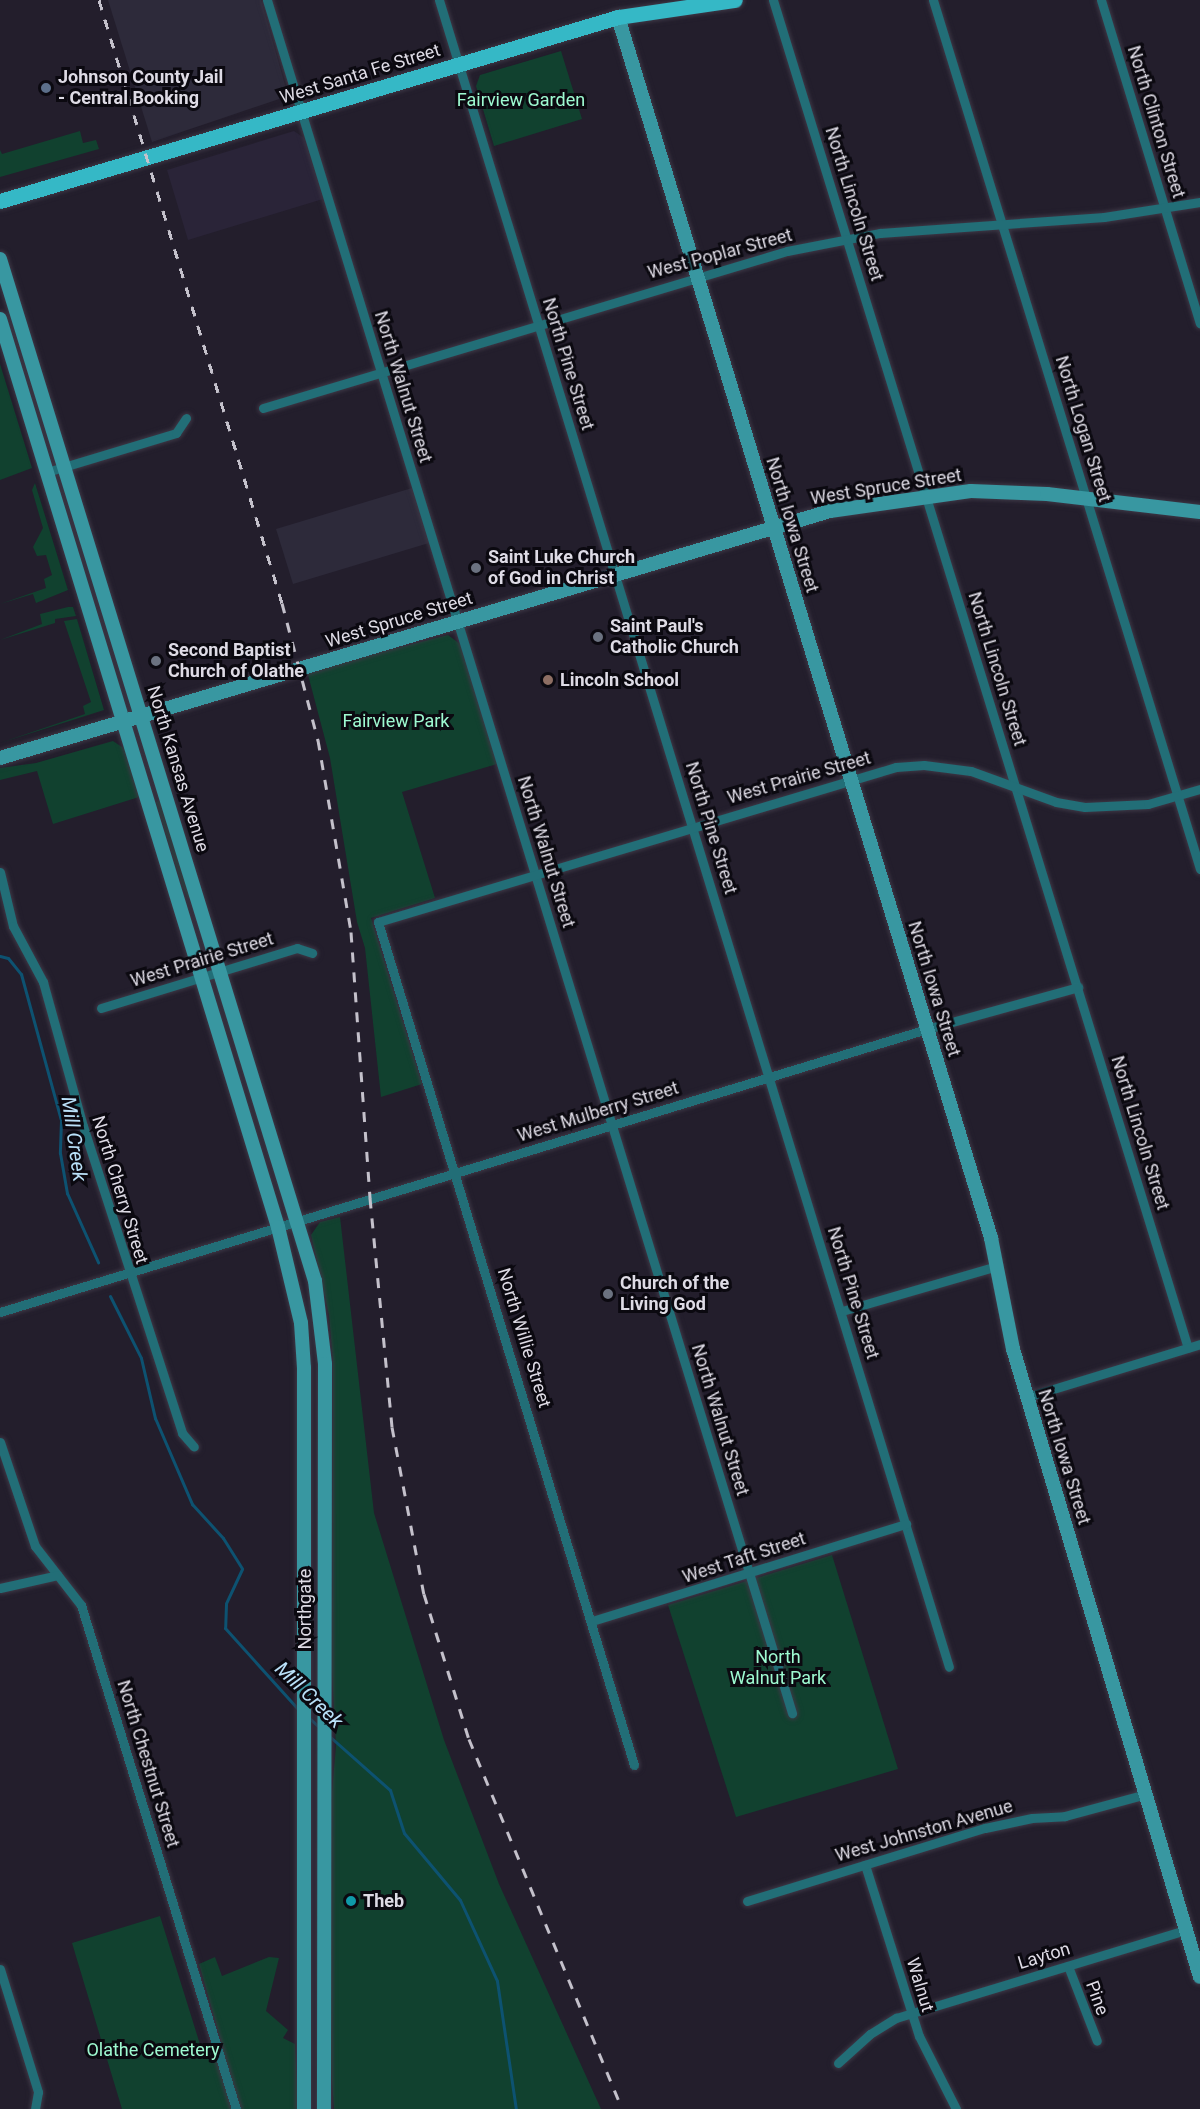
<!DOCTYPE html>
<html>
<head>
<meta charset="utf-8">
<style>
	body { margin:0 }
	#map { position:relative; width:1200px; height:2109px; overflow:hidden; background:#231e2c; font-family:Roboto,sans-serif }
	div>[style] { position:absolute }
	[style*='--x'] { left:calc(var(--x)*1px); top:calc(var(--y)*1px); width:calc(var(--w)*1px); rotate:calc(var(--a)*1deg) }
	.built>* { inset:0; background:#2a2438 }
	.industrial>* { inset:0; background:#2d2a3a }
	.green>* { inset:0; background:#11412f }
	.stream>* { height:3px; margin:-1.5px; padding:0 1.5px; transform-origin:1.5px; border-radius:1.5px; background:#0d5271 }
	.roads { filter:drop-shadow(0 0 2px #3d3846) drop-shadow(0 0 2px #3d3846) }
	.street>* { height:9px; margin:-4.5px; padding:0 4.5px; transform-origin:4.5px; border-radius:4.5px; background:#226e77 }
	.secondary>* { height:14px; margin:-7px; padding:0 7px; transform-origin:7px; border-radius:7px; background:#3897a1 }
	.primary>* { height:15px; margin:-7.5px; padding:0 7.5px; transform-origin:7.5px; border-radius:7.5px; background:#35b8c6 }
	.rail>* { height:3px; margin-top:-1.5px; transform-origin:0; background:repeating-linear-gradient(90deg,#c4c1cb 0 10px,transparent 0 20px) }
	.dots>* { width:16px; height:16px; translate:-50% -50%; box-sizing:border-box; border:3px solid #0b0910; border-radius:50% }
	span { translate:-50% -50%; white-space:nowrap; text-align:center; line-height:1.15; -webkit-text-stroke:6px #0b0910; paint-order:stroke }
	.street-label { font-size:18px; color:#dedbe5 }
	.poi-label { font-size:18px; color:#dedbe5; font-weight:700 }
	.left { translate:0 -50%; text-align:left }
	.park-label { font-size:18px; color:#9efad1 }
	.water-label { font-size:20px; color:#bae1f9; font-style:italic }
</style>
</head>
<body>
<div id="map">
	<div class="built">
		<div style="clip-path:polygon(294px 131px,304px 138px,323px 199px,188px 240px,167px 170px)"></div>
	</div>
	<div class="industrial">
		<div style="clip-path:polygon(108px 0,261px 0,288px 96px,152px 142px)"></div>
		<div style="clip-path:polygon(412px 488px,429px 543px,293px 584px,276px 529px)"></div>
	</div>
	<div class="green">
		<div style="clip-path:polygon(561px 51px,582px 119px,494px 146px,476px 86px,480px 75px)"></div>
		<div style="clip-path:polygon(80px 131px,83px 143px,96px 140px,99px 149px,0 177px,0 150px,2px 154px)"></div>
		<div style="clip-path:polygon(0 364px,32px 468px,0 480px)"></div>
		<div style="clip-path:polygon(35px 483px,68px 590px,36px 603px,33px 594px,0 604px,46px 588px,44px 579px,52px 575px,46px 555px,37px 556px,33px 547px,43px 528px,32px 490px)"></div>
		<div style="clip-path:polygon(68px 607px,73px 607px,76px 616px,55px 619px,55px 623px,0 640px,42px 624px,40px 614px)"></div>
		<div style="clip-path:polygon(77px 619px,104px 710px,0 743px,85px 714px,83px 706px,91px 702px,64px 621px)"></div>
		<div style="clip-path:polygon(448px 635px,460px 644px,497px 764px,402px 792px,435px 898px,371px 918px,422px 1084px,381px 1097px,365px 948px,357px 922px,330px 758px,307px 671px)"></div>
		<div style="clip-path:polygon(113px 741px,125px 749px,139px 797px,53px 824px,37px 771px,0 780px,0 768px,36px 763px)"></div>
		<div style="clip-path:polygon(161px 800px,193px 897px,188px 898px,182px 886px,156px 802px)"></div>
		<div style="clip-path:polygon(340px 1217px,374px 1513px,444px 1740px,499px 1884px,601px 2109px,334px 2109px,330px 2052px,332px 1792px,336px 1746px,332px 1672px,333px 1361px,329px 1315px,311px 1235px,320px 1222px)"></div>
		<div style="clip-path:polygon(832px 1555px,898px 1769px,736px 1817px,668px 1605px)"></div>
		<div style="clip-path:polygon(160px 1916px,203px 2054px,223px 2048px,199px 1964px,215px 1957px,222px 1976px,269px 1957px,279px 1958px,266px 2011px,288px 2030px,283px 2038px,295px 2044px,298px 2109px,122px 2109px,72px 1943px)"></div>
	</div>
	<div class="stream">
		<div style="--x:0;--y:956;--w:8;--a:14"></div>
		<div style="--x:8;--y:958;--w:21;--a:51"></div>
		<div style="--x:21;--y:974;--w:151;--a:74.7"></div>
		<div style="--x:61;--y:1120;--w:33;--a:92"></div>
		<div style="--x:60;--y:1153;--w:41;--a:80.1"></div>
		<div style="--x:67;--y:1193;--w:76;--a:65.8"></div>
		<div style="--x:110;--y:1296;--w:69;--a:63.4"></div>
		<div style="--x:141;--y:1358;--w:62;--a:76.9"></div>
		<div style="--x:155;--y:1418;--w:94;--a:66.7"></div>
		<div style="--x:192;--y:1504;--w:46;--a:47.6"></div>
		<div style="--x:223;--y:1538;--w:36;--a:58"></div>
		<div style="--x:242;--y:1569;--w:38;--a:115"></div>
		<div style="--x:226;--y:1604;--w:24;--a:92"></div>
		<div style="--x:225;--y:1628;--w:109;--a:48"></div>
		<div style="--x:308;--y:1717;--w:15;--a:42"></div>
		<div style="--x:328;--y:1735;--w:83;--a:41.6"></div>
		<div style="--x:390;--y:1790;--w:45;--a:72"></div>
		<div style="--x:404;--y:1833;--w:87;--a:50.1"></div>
		<div style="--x:460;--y:1900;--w:89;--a:65.4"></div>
		<div style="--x:497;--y:1981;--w:129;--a:81.6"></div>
	</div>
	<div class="roads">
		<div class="street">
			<div style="--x:267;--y:0;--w:1792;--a:72.96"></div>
			<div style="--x:439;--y:0;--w:1743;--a:72.99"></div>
			<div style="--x:773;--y:0;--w:1410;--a:72.89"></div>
			<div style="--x:933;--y:0;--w:909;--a:72.92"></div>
			<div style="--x:1101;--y:0;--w:338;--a:73"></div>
			<div style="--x:263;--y:408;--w:547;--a:-16.68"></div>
			<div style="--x:787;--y:251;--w:95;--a:-11"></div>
			<div style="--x:880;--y:233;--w:225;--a:-4.1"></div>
			<div style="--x:1104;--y:217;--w:97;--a:-8.9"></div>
			<div style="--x:47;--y:472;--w:135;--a:-16.8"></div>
			<div style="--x:176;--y:433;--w:18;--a:-56"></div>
			<div style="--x:0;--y:872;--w:56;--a:76.5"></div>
			<div style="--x:13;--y:926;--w:64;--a:61.8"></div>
			<div style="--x:43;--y:982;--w:149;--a:74.5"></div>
			<div style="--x:83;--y:1126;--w:323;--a:72.1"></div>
			<div style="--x:182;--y:1433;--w:18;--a:49"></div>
			<div style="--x:101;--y:1008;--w:205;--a:-17"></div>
			<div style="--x:297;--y:948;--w:16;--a:18"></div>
			<div style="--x:842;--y:1311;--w:161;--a:-16.2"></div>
			<div style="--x:0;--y:1312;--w:969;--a:-16.98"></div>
			<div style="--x:927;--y:1029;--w:157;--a:-15.5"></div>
			<div style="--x:1027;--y:1397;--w:181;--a:-17"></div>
			<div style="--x:0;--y:1442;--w:110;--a:71.4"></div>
			<div style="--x:35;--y:1546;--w:75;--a:52.1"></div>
			<div style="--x:81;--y:1605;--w:527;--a:72.91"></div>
			<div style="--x:0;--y:1588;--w:59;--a:-12.6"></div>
			<div style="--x:592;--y:1621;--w:329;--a:-17.2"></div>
			<div style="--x:634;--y:1765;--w:881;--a:-106.89"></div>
			<div style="--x:378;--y:922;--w:541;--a:-16.66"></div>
			<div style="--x:896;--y:767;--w:28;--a:-4"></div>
			<div style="--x:924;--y:765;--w:47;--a:7.3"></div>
			<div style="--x:971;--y:771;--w:90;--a:20"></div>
			<div style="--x:1056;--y:802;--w:29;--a:10"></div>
			<div style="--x:1085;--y:807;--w:63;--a:-2.7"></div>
			<div style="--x:1148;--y:804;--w:54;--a:-16.1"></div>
			<div style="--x:865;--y:1865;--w:179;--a:72.5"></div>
			<div style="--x:919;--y:2036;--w:82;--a:63.1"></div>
			<div style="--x:747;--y:1901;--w:249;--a:-17.1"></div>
			<div style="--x:985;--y:1828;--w:48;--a:-12"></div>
			<div style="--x:1032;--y:1818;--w:33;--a:-3"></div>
			<div style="--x:1065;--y:1816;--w:84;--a:-15.2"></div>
			<div style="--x:1068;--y:1966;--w:80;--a:68.9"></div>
			<div style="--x:0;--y:1969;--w:129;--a:72.8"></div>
			<div style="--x:38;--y:2092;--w:17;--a:100"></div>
			<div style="--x:838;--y:2063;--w:43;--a:-42.2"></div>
			<div style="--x:870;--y:2034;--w:31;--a:-32"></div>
			<div style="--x:896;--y:2018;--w:303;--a:-16.9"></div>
		</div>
		<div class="secondary">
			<div style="--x:618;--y:17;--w:1277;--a:73.01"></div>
			<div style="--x:991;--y:1238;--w:113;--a:78.8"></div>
			<div style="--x:1013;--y:1349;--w:655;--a:73.42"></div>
			<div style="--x:0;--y:259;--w:1069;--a:72.87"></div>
			<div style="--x:315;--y:1281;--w:84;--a:83.1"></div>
			<div style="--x:325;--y:1364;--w:745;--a:90.08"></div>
			<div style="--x:0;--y:319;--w:950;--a:72.98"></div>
			<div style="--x:278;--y:1227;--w:99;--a:76.5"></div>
			<div style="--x:301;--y:1323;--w:45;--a:86.2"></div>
			<div style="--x:304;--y:1368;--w:741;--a:90"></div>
			<div style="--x:0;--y:758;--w:866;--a:-16.57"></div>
			<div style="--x:830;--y:511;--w:142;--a:-8.1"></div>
			<div style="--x:971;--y:491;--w:76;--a:2.3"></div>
			<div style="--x:1047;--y:494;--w:154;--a:6.7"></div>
		</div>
		<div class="primary">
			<div style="--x:0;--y:201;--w:645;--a:-16.58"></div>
			<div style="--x:618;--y:17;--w:118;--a:-8.3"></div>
		</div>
	</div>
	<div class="rail">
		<div style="--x:99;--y:0;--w:630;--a:73.12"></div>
		<div style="--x:282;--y:603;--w:142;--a:75.3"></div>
		<div style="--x:318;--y:740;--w:195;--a:80.2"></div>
		<div style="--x:351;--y:932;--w:267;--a:85.9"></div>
		<div style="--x:370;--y:1198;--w:230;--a:84.5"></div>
		<div style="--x:392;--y:1427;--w:170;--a:79.2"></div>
		<div style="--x:424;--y:1594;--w:152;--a:72.8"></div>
		<div style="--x:469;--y:1739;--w:400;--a:67.5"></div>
	</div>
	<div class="dots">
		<div style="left:46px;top:88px;background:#5c6f8a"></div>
		<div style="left:476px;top:568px;background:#6b7280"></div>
		<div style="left:598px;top:637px;background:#6b7280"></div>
		<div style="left:156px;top:661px;background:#6b7280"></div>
		<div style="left:548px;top:680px;background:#8d6e63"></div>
		<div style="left:608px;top:1294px;background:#6b7280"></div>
		<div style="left:351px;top:1901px;background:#0f9aa8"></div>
	</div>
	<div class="street-label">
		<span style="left:360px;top:74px;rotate:-17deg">West Santa Fe Street</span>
		<span style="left:1156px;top:122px;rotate:73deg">North Clinton Street</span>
		<span style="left:854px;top:204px;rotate:73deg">North Lincoln Street</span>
		<span style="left:720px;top:254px;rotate:-15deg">West Poplar Street</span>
		<span style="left:568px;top:364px;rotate:73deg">North Pine Street</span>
		<span style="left:403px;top:387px;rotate:73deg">North Walnut Street</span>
		<span style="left:1083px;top:429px;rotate:73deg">North Logan Street</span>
		<span style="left:886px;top:487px;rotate:-9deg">West Spruce Street</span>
		<span style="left:792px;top:525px;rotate:73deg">North Iowa Street</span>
		<span style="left:399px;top:620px;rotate:-17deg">West Spruce Street</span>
		<span style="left:997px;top:669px;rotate:73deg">North Lincoln Street</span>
		<span style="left:178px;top:769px;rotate:73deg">North Kansas Avenue</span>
		<span style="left:799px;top:778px;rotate:-16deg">West Prairie Street</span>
		<span style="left:711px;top:828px;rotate:73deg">North Pine Street</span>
		<span style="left:546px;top:852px;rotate:73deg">North Walnut Street</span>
		<span style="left:202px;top:960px;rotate:-17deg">West Prairie Street</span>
		<span style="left:934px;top:989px;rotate:73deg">North Iowa Street</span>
		<span style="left:598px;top:1112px;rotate:-17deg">West Mulberry Street</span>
		<span style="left:1140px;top:1133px;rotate:73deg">North Lincoln Street</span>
		<span style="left:120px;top:1190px;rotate:73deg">North Cherry Street</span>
		<span style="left:853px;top:1293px;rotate:73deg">North Pine Street</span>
		<span style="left:524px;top:1338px;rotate:73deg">North Willie Street</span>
		<span style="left:720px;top:1420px;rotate:73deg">North Walnut Street</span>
		<span style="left:1064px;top:1457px;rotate:73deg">North Iowa Street</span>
		<span style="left:744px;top:1558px;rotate:-18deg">West Taft Street</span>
		<span style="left:305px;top:1609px;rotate:-90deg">Northgate</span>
		<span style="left:148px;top:1764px;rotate:73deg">North Chestnut Street</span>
		<span style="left:924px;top:1831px;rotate:-16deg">West Johnston Avenue</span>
		<span style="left:1044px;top:1956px;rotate:-17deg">Layton</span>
		<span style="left:920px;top:1985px;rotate:73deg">Walnut</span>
		<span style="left:1097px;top:1998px;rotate:70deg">Pine</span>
	</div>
	<div class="poi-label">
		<span class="left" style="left:58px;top:88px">Johnson County Jail<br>- Central Booking</span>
		<span class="left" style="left:488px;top:568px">Saint Luke Church<br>of God in Christ</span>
		<span class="left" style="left:610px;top:637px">Saint Paul's<br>Catholic Church</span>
		<span class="left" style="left:168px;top:661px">Second Baptist<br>Church of Olathe</span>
		<span class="left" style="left:560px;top:680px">Lincoln School</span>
		<span class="left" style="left:620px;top:1294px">Church of the<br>Living God</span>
		<span class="left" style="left:363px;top:1901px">Theb</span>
	</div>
	<div class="park-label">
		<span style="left:521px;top:100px">Fairview Garden</span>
		<span style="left:396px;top:721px">Fairview Park</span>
		<span style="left:778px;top:1668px">North<br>Walnut Park</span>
		<span style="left:153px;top:2050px">Olathe Cemetery</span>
	</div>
	<div class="water-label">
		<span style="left:74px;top:1139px;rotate:82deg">Mill Creek</span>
		<span style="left:309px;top:1695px;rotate:44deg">Mill Creek</span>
	</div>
</div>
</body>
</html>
